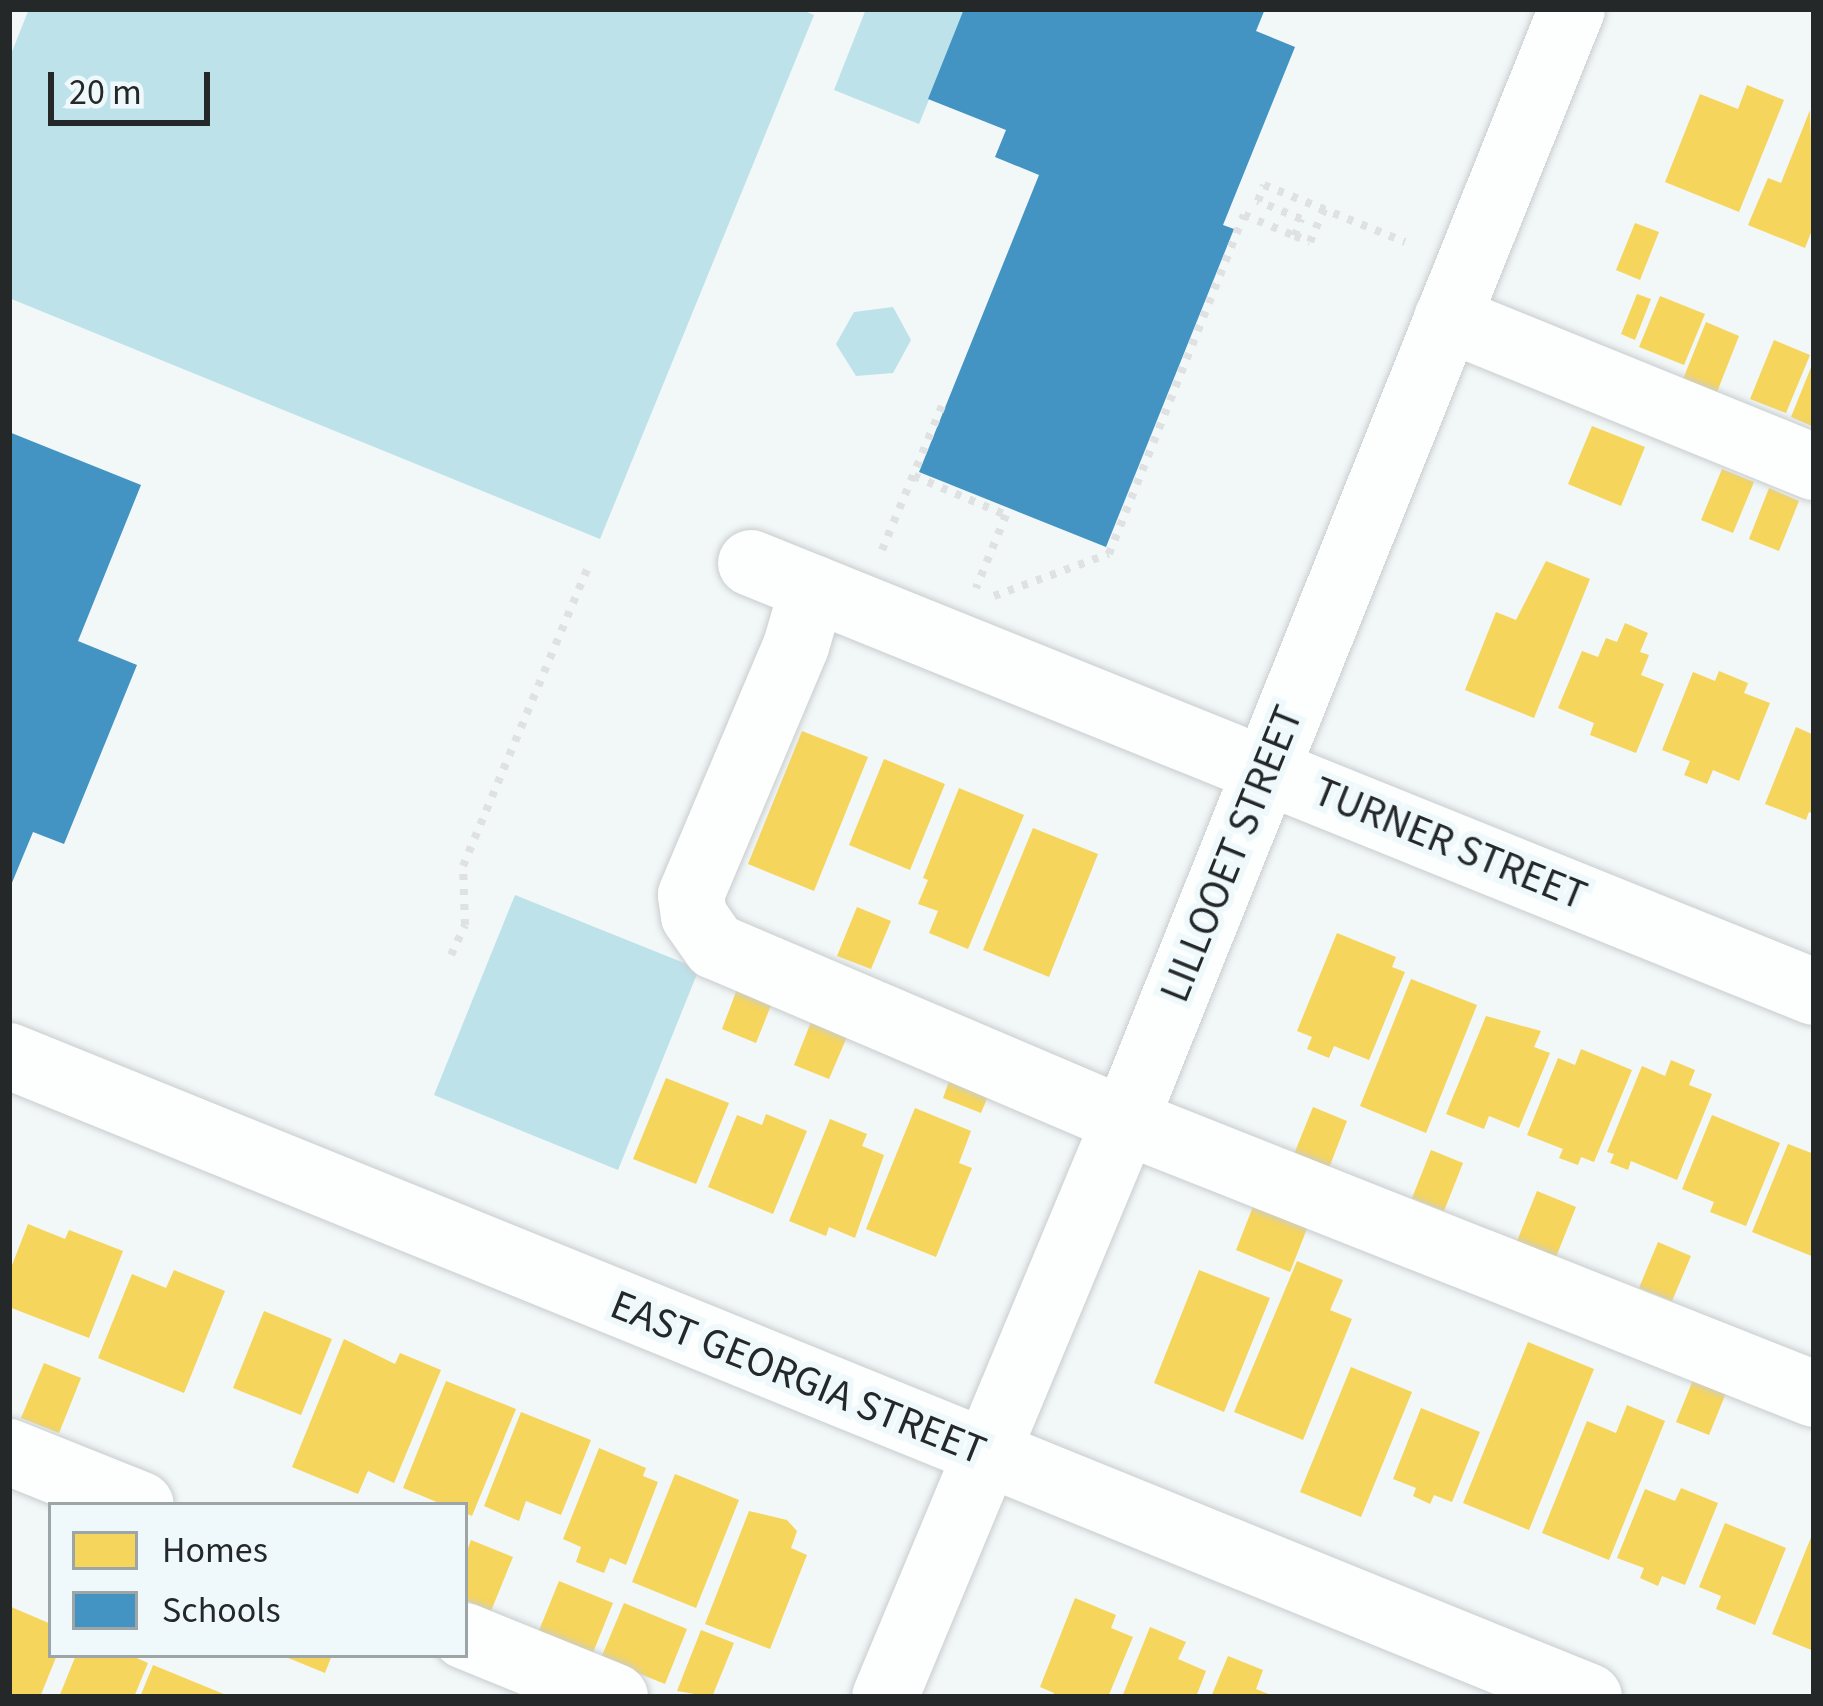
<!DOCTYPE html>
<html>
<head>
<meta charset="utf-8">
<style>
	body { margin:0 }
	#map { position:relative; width:1823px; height:1706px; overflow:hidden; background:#f2f7f8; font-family:"Source Sans 3",sans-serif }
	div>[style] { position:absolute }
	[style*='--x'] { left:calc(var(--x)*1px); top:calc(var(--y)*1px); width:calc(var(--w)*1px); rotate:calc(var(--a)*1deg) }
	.green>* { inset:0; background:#bde2ea }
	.homes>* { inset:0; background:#f6d55c }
	.schools>* { inset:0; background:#4393c3 }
	.path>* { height:8px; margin-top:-4px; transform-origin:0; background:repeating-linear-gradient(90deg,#dfe1e2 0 6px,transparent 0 15px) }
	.roads { filter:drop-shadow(0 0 3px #c9cdce) drop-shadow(0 0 3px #c9cdce) }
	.minor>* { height:66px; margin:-33px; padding:0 33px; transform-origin:33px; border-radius:33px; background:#fdfefe }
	span { translate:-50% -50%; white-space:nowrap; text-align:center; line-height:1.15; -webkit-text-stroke:12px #eff9fb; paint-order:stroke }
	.street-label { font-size:42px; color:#242829 }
	.frame { position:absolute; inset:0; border:12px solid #242829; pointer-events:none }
	.legend { position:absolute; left:48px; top:1502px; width:420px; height:156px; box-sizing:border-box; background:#eff9fb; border:3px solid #9ea5a7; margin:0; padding:15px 21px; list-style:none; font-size:36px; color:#242829 }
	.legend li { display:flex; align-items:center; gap:24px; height:60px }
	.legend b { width:60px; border:3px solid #9ea5a7 }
	.scale { position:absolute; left:48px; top:72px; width:162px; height:54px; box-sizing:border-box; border:6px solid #242829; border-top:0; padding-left:15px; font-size:36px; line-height:42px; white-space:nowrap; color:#242829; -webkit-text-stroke:9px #eff9fb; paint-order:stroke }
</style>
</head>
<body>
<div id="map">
	<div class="green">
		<div style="clip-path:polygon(29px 9px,800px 9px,814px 15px,600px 539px,9px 298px,9px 59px)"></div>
		<div style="clip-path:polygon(866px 9px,966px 9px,919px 124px,834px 90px)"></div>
		<div style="clip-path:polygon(893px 307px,911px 340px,893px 373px,856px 376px,836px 344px,854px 312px)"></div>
		<div style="clip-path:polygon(515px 895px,699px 969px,618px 1170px,434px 1095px)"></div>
	</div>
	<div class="homes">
		<div style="clip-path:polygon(1747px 85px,1784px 100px,1739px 212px,1665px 182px,1700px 94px,1738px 109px)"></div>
		<div style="clip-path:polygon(1810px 110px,1814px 225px,1805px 248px,1748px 225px,1768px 178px,1781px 183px)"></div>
		<div style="clip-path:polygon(1635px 223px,1659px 232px,1640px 280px,1616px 270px)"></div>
		<div style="clip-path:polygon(1637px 294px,1651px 299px,1635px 340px,1621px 334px)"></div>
		<div style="clip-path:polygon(1660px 296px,1705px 314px,1684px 365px,1639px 347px)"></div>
		<div style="clip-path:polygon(1706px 322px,1739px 336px,1717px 392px,1683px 379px)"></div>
		<div style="clip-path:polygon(1774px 340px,1810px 355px,1786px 413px,1750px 399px)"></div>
		<div style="clip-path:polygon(1814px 360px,1814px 427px,1791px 417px)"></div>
		<div style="clip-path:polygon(1592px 426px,1645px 447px,1621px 506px,1568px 484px)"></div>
		<div style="clip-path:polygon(1722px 469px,1754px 482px,1733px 533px,1701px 520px)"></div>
		<div style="clip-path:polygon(1769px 488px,1799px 501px,1779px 551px,1749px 539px)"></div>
		<div style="clip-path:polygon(1546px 561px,1590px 579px,1534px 718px,1465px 690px,1496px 612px,1516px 620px)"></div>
		<div style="clip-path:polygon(1625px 623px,1648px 633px,1640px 652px,1649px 655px,1641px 675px,1664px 684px,1636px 753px,1590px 735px,1594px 723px,1558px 708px,1582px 651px,1598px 657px,1606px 638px,1617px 642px)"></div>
		<div style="clip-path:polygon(1719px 671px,1748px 683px,1744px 693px,1770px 703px,1739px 781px,1713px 770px,1707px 784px,1684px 775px,1690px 761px,1662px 750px,1693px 672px,1715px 681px)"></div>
		<div style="clip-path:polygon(1796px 727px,1814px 735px,1814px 814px,1809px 812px,1806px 820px,1765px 804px)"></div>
		<div style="clip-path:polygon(802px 731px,868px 757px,814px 891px,748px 864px)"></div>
		<div style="clip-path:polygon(884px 759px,945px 784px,910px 870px,849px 845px)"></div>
		<div style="clip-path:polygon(959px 788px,1024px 815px,968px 949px,929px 933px,938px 911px,918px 904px,928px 880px,923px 878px)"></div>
		<div style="clip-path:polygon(1033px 828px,1098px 854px,1049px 977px,983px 950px)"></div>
		<div style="clip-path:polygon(857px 907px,891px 921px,871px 969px,837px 956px)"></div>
		<div style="clip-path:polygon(1337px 933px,1396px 957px,1392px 967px,1405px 972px,1369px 1060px,1334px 1046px,1329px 1058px,1307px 1049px,1312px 1037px,1297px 1031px)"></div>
		<div style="clip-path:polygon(1411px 979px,1477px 1005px,1426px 1133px,1360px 1106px)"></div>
		<div style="clip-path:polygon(739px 984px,774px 998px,756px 1043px,722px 1029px)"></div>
		<div style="clip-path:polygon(1486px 1016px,1541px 1031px,1534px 1047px,1550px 1053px,1519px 1128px,1489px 1116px,1484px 1129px,1446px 1114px)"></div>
		<div style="clip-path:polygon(813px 1017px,849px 1032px,829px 1079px,794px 1065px)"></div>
		<div style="clip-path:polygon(1581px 1049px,1632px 1070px,1594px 1162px,1581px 1157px,1578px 1165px,1559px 1158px,1563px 1149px,1527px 1135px,1558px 1058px,1575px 1065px)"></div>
		<div style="clip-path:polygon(1671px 1060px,1695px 1070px,1689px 1085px,1712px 1094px,1677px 1180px,1631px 1161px,1628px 1170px,1610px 1163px,1614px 1154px,1607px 1152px,1642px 1066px,1665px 1076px)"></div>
		<div style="clip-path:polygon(952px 1073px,991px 1089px,981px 1113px,943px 1098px)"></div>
		<div style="clip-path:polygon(666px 1078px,729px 1103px,696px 1184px,633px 1159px)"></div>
		<div style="clip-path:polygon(1313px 1107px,1347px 1121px,1329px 1168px,1294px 1154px)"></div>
		<div style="clip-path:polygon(915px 1108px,971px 1131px,959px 1163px,972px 1168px,936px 1257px,866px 1229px)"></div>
		<div style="clip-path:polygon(766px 1114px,807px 1131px,773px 1214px,708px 1187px,737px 1115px,762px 1125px)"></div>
		<div style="clip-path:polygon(1712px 1115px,1780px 1143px,1746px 1226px,1710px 1212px,1714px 1202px,1682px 1189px)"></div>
		<div style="clip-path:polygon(830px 1119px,867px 1134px,862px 1146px,884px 1155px,855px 1238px,829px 1227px,826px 1236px,789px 1221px)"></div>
		<div style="clip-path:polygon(1788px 1144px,1814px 1154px,1814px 1257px,1752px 1232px)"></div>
		<div style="clip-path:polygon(1431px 1150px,1463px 1163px,1444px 1211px,1412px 1198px)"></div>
		<div style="clip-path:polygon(1537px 1191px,1576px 1207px,1554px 1262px,1515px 1246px)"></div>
		<div style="clip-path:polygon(1256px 1199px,1310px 1221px,1290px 1272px,1236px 1250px)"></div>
		<div style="clip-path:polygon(28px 1224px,65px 1239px,69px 1230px,123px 1251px,89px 1338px,9px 1307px,9px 1273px)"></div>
		<div style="clip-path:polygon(1658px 1242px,1691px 1256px,1672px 1301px,1639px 1288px)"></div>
		<div style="clip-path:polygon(1297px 1261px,1343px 1280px,1330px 1310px,1352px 1319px,1303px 1440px,1234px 1412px)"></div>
		<div style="clip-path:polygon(174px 1270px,225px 1291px,184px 1393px,98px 1358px,132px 1274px,166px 1288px)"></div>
		<div style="clip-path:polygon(1199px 1270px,1270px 1298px,1224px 1412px,1154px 1383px)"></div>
		<div style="clip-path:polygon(264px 1311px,332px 1339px,301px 1415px,233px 1388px)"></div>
		<div style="clip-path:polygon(344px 1339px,395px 1364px,400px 1353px,441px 1370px,394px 1483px,368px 1471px,358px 1494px,292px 1467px)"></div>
		<div style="clip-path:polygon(1528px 1342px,1594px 1369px,1529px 1530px,1463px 1503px)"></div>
		<div style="clip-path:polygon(44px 1363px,81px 1378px,59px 1433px,21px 1418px)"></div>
		<div style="clip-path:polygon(1351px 1367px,1412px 1392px,1361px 1517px,1300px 1492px)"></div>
		<div style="clip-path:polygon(1693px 1380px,1726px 1393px,1709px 1435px,1676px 1422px)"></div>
		<div style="clip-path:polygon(446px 1381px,516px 1409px,472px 1516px,465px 1513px,465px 1505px,444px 1505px,403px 1488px)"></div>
		<div style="clip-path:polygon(1627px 1405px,1665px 1421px,1609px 1560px,1542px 1533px,1587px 1421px,1616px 1433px)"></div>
		<div style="clip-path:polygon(1421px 1408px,1480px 1432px,1452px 1502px,1434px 1495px,1430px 1504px,1413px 1496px,1416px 1488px,1393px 1479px)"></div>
		<div style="clip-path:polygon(521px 1412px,591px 1440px,561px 1515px,526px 1501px,519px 1521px,484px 1506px)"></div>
		<div style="clip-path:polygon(599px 1448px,646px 1468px,643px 1476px,658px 1482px,626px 1565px,610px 1558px,604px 1573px,576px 1562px,581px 1547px,563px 1539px)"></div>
		<div style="clip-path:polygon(675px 1474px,739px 1500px,696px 1608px,632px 1582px)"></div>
		<div style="clip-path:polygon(1681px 1488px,1718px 1503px,1685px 1585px,1662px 1576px,1658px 1586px,1640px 1578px,1644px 1568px,1617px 1558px,1645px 1489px,1675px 1501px)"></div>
		<div style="clip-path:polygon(749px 1511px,787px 1520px,797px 1531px,791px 1548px,807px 1555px,770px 1649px,705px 1624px)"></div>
		<div style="clip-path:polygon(1725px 1523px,1786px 1548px,1755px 1625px,1716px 1609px,1721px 1596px,1699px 1587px)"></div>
		<div style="clip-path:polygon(1814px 1530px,1814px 1651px,1772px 1634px)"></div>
		<div style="clip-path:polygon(471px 1540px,513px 1557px,491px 1611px,465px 1600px,465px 1556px)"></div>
		<div style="clip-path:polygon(559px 1581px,613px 1603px,590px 1660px,536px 1638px)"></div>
		<div style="clip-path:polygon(1075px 1598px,1116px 1615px,1111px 1628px,1133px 1637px,1108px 1697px,1052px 1697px,1054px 1693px,1040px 1687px)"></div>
		<div style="clip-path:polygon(624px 1603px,687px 1629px,665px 1684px,601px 1658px)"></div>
		<div style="clip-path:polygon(9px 1606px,51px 1624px,51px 1655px,57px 1655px,40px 1697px,9px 1697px)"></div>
		<div style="clip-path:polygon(1150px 1627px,1186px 1642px,1178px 1659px,1206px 1671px,1196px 1697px,1122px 1697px)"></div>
		<div style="clip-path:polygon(701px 1630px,734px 1643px,712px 1697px,677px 1691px)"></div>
		<div style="clip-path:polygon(76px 1655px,130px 1655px,148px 1663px,134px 1697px,59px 1697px)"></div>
		<div style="clip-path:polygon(281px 1655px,332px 1655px,325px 1673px)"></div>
		<div style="clip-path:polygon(1228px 1656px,1263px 1670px,1256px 1689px,1276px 1697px,1211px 1697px)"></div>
		<div style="clip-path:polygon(153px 1665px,231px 1697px,140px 1697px)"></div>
	</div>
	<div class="schools">
		<div style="clip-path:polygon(964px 9px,1265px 9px,1256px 31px,1295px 47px,1223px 225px,1234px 229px,1106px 547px,919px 472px,1039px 175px,995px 157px,1006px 130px,928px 99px)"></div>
		<div style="clip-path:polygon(9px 432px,141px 485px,78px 641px,137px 665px,64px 844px,33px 832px,9px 890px)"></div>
	</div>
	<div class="path">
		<div style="--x:1295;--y:236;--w:16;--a:22"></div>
		<div style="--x:1310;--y:242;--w:36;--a:-67"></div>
		<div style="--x:914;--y:476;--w:100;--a:23"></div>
		<div style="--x:1006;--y:515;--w:79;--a:112.3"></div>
		<div style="--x:882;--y:550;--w:156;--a:-67.4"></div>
		<div style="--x:994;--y:596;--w:122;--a:-20.1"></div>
		<div style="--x:1109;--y:554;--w:365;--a:-68.3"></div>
		<div style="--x:1244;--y:215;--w:55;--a:22.4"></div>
		<div style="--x:1295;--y:236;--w:18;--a:-71"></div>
		<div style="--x:1301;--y:219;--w:47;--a:-157.3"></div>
		<div style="--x:1258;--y:201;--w:17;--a:-69"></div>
		<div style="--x:1264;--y:185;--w:152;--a:22"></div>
		<div style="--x:451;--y:955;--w:33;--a:-65"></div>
		<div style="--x:465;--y:925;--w:59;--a:-91.9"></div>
		<div style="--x:463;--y:866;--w:329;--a:-67.3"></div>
	</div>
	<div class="roads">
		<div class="minor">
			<div style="--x:1447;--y:318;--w:396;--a:22.1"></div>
			<div style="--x:751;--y:563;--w:1146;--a:21.98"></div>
			<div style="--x:813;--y:588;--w:60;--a:106.3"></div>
			<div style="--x:796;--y:646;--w:270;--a:112.9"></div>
			<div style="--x:691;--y:895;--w:21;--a:82"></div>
			<div style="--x:694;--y:916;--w:37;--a:55"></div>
			<div style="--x:715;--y:946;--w:446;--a:23.1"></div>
			<div style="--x:1125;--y:1121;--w:741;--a:21.61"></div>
			<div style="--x:9;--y:1056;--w:1705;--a:22.08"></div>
			<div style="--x:9;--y:1452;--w:142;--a:21.9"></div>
			<div style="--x:465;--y:1636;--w:162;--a:22.1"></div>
			<div style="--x:885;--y:1697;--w:624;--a:-67.38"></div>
			<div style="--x:1125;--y:1121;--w:1198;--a:-68.1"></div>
		</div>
	</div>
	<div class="street-label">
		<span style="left:1450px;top:844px;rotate:22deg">TURNER STREET</span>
		<span style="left:1232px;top:854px;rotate:-68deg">LILLOOET STREET</span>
		<span style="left:798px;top:1378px;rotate:22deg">EAST GEORGIA STREET</span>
	</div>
	<div class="frame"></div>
	<ul class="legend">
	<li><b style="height:33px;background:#f6d55c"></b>Homes</li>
	<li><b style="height:33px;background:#4393c3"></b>Schools</li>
	</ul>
	<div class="scale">20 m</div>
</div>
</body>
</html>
